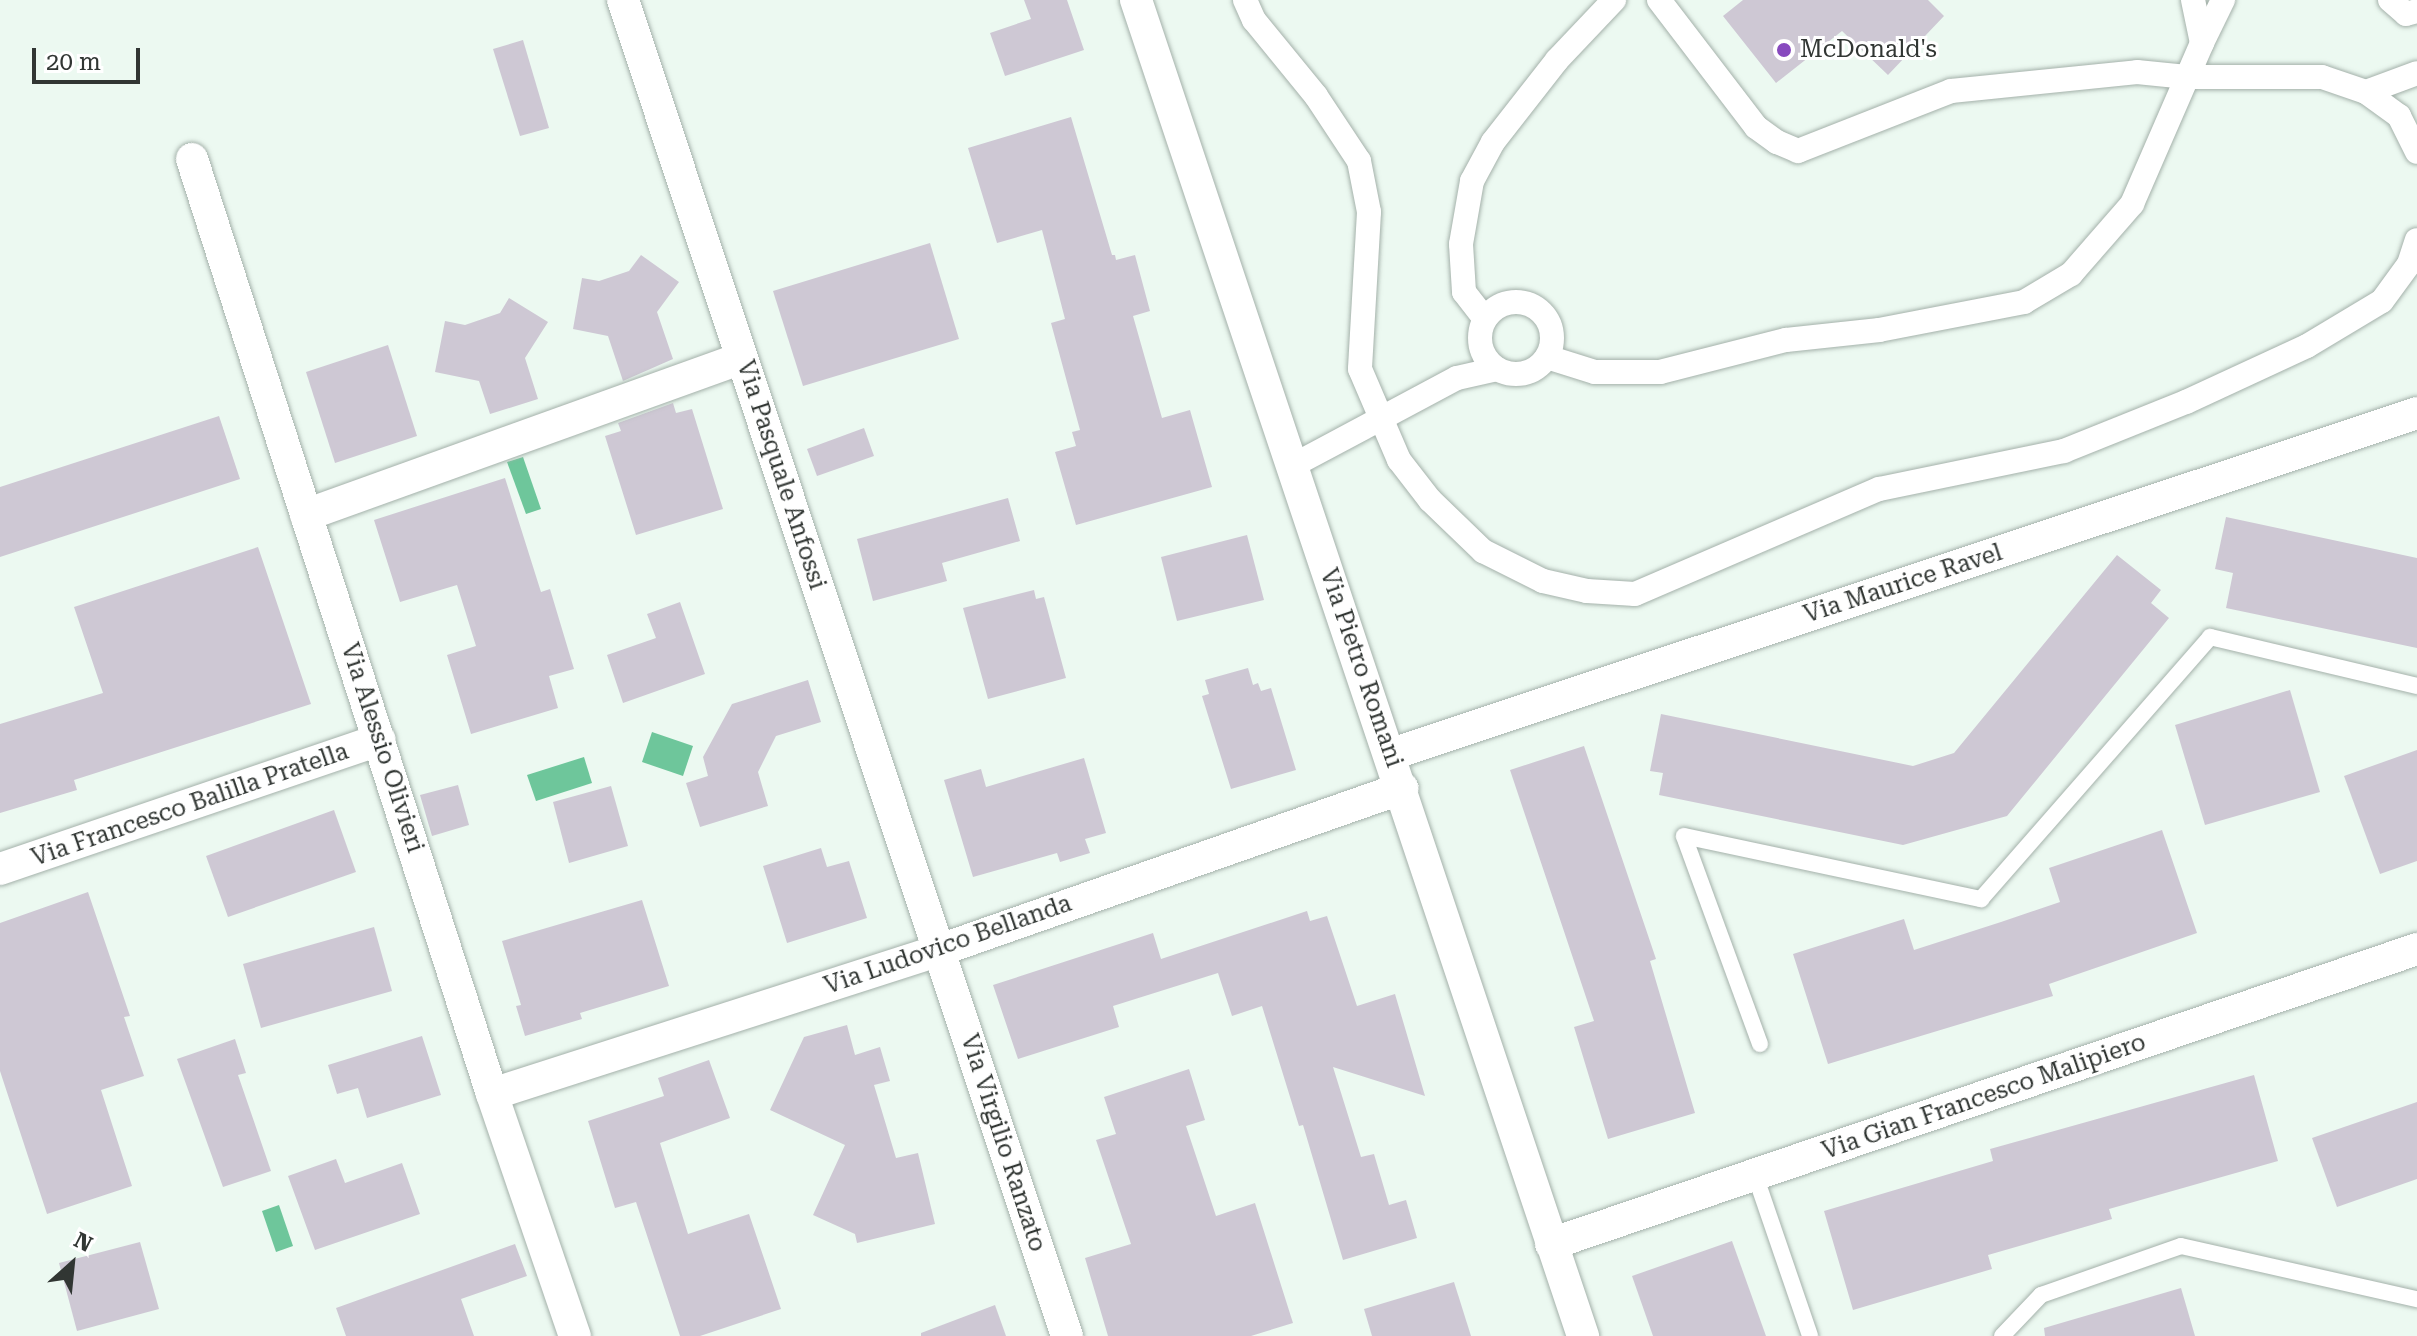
<!DOCTYPE html>
<html>
<head>
<meta charset="utf-8">
<style>
	body { margin:0 }
	#map { position:relative; width:2417px; height:1336px; overflow:hidden; background:#ecf9f1; font-family:"Roboto Serif",serif }
	div>[style] { position:absolute }
	[style*='--x'] { left:calc(var(--x)*1px); top:calc(var(--y)*1px); width:calc(var(--w)*1px); rotate:calc(var(--a)*1deg) }
	.water>* { inset:0; background:#6ec69b }
	.building>* { inset:0; background:#cec8d4 }
	.roads { filter:drop-shadow(0 0 2px #a4b1aa) drop-shadow(0 0 2px #a4b1aa) }
	.service>* { height:16px; margin:-8px; padding:0 8px; transform-origin:8px; border-radius:8px; background:#fff }
	.pedestrian>* { height:24px; margin:-12px; padding:0 12px; transform-origin:12px; border-radius:12px; background:#fff }
	.pedestrian>.ring { margin:-12px; padding:0; box-sizing:content-box; background:none; border:24px solid #fff; border-radius:50% }
	.minor>* { height:32px; margin:-16px; padding:0 16px; transform-origin:16px; border-radius:16px; background:#fff }
	.dots>* { width:22px; height:22px; translate:-50% -50%; box-sizing:border-box; border:4px solid #fff; border-radius:50% }
	span { translate:-50% -50%; white-space:nowrap; text-align:center; line-height:1.15; -webkit-text-stroke:6px #fff; paint-order:stroke }
	.poi-label { font-size:24px; color:#313633 }
	.left { translate:0 -50%; text-align:left }
	.street-label { font-size:24px; color:#313633 }
	.north { position:absolute; left:32px; top:1224px; width:80px; height:80px; -webkit-text-stroke:6px #fff; paint-order:stroke; rotate:27deg; font-size:22px; font-weight:700; line-height:32px; text-align:center; color:#313633 }
	.north::after { content:''; display:block; margin:auto; width:28px; height:36px; background:#313633; clip-path:polygon(50% 0,100% 100%,50% 72%,0 100%) }
	.scale { position:absolute; left:32px; top:48px; width:108px; height:36px; box-sizing:border-box; border:4px solid #313633; border-top:0; padding-left:10px; font-size:24px; line-height:28px; white-space:nowrap; color:#313633; -webkit-text-stroke:6px #fff; paint-order:stroke }
</style>
</head>
<body>
<div id="map">
	<div class="water">
		<div style="clip-path:polygon(523px 457px,541px 509px,526px 514px,507px 462px)"></div>
		<div style="clip-path:polygon(652px 732px,693px 746px,683px 776px,642px 762px)"></div>
		<div style="clip-path:polygon(584px 757px,592px 783px,536px 801px,527px 775px)"></div>
		<div style="clip-path:polygon(279px 1205px,293px 1246px,276px 1252px,262px 1211px)"></div>
	</div>
	<div class="building">
		<div style="clip-path:polygon(1024px 0,1067px 0,1084px 50px,1005px 76px,990px 33px,1031px 19px)"></div>
		<div style="clip-path:polygon(1743px 0,1928px 0,1944px 16px,1888px 75px,1842px 31px,1776px 83px,1723px 16px)"></div>
		<div style="clip-path:polygon(523px 40px,549px 128px,520px 136px,493px 49px)"></div>
		<div style="clip-path:polygon(1071px 117px,1112px 255px,1115px 255px,1116px 260px,1135px 255px,1150px 311px,1133px 316px,1162px 418px,1190px 410px,1212px 487px,1076px 525px,1055px 452px,1076px 446px,1072px 432px,1080px 430px,1051px 323px,1065px 319px,1042px 230px,997px 243px,968px 148px)"></div>
		<div style="clip-path:polygon(930px 243px,959px 339px,803px 386px,773px 291px)"></div>
		<div style="clip-path:polygon(641px 255px,679px 282px,657px 312px,673px 359px,623px 381px,608px 336px,573px 329px,582px 278px,599px 281px,629px 271px)"></div>
		<div style="clip-path:polygon(509px 298px,548px 322px,525px 358px,538px 399px,490px 414px,479px 381px,435px 372px,445px 321px,465px 325px,500px 313px)"></div>
		<div style="clip-path:polygon(388px 345px,417px 436px,335px 463px,306px 372px)"></div>
		<div style="clip-path:polygon(673px 403px,676px 413px,692px 409px,723px 509px,636px 535px,605px 436px,621px 431px,618px 423px)"></div>
		<div style="clip-path:polygon(219px 416px,240px 479px,0 557px,0 487px)"></div>
		<div style="clip-path:polygon(864px 428px,874px 456px,817px 476px,807px 449px)"></div>
		<div style="clip-path:polygon(505px 478px,541px 592px,550px 589px,574px 669px,549px 676px,558px 708px,471px 734px,447px 655px,476px 646px,457px 585px,400px 602px,374px 520px)"></div>
		<div style="clip-path:polygon(1008px 498px,1020px 541px,942px 563px,947px 581px,873px 601px,857px 539px)"></div>
		<div style="clip-path:polygon(2226px 517px,2417px 558px,2417px 648px,2226px 608px,2233px 573px,2215px 569px)"></div>
		<div style="clip-path:polygon(1247px 535px,1264px 600px,1177px 621px,1161px 557px)"></div>
		<div style="clip-path:polygon(258px 547px,311px 704px,74px 780px,77px 790px,0 813px,0 724px,103px 693px,74px 607px)"></div>
		<div style="clip-path:polygon(2117px 555px,2161px 590px,2151px 603px,2169px 618px,2007px 816px,1903px 845px,1659px 795px,1663px 773px,1650px 771px,1661px 714px,1913px 766px,1954px 753px)"></div>
		<div style="clip-path:polygon(1034px 590px,1036px 599px,1044px 597px,1066px 678px,988px 699px,963px 608px)"></div>
		<div style="clip-path:polygon(680px 602px,705px 674px,623px 703px,607px 655px,656px 638px,647px 614px)"></div>
		<div style="clip-path:polygon(1248px 668px,1253px 685px,1258px 683px,1261px 691px,1271px 688px,1296px 770px,1231px 789px,1202px 696px,1209px 694px,1205px 680px)"></div>
		<div style="clip-path:polygon(808px 680px,821px 722px,776px 736px,758px 772px,768px 806px,700px 827px,686px 783px,708px 776px,703px 757px,732px 704px)"></div>
		<div style="clip-path:polygon(2290px 690px,2320px 792px,2205px 825px,2175px 725px)"></div>
		<div style="clip-path:polygon(1584px 746px,1656px 959px,1650px 961px,1695px 1113px,1608px 1139px,1574px 1027px,1594px 1021px,1510px 770px)"></div>
		<div style="clip-path:polygon(2417px 750px,2417px 861px,2380px 874px,2344px 776px)"></div>
		<div style="clip-path:polygon(1084px 758px,1106px 833px,1085px 839px,1090px 853px,1060px 862px,1057px 853px,973px 877px,944px 780px,981px 769px,986px 787px)"></div>
		<div style="clip-path:polygon(458px 785px,469px 825px,432px 836px,420px 795px)"></div>
		<div style="clip-path:polygon(611px 786px,628px 846px,569px 863px,553px 802px)"></div>
		<div style="clip-path:polygon(334px 810px,356px 872px,228px 917px,206px 856px)"></div>
		<div style="clip-path:polygon(2162px 830px,2197px 933px,2049px 984px,2053px 996px,1828px 1064px,1793px 954px,1904px 919px,1914px 950px,2001px 922px,2060px 902px,2049px 868px)"></div>
		<div style="clip-path:polygon(821px 848px,827px 867px,849px 861px,867px 918px,787px 943px,763px 866px)"></div>
		<div style="clip-path:polygon(88px 892px,130px 1016px,124px 1017px,144px 1076px,101px 1090px,132px 1186px,47px 1214px,0 1071px,0 923px)"></div>
		<div style="clip-path:polygon(642px 900px,669px 986px,580px 1013px,582px 1019px,525px 1036px,516px 1006px,521px 1005px,502px 941px)"></div>
		<div style="clip-path:polygon(1307px 911px,1310px 921px,1327px 916px,1357px 1006px,1395px 994px,1425px 1096px,1333px 1067px,1361px 1157px,1374px 1154px,1389px 1205px,1406px 1200px,1417px 1238px,1343px 1260px,1303px 1125px,1299px 1126px,1262px 1006px,1232px 1016px,1218px 973px,1113px 1006px,1119px 1027px,1018px 1059px,993px 985px,1153px 933px,1161px 959px)"></div>
		<div style="clip-path:polygon(374px 927px,392px 991px,261px 1028px,243px 964px)"></div>
		<div style="clip-path:polygon(847px 1025px,855px 1055px,880px 1047px,890px 1081px,874px 1085px,896px 1158px,918px 1153px,935px 1224px,857px 1243px,855px 1234px,813px 1215px,845px 1145px,770px 1110px,804px 1037px)"></div>
		<div style="clip-path:polygon(422px 1036px,441px 1095px,367px 1118px,358px 1088px,337px 1094px,328px 1065px)"></div>
		<div style="clip-path:polygon(235px 1039px,246px 1073px,238px 1075px,271px 1171px,223px 1187px,177px 1059px)"></div>
		<div style="clip-path:polygon(709px 1060px,730px 1118px,660px 1143px,688px 1234px,749px 1214px,781px 1309px,700px 1336px,680px 1336px,636px 1202px,615px 1208px,588px 1121px,664px 1096px,658px 1078px)"></div>
		<div style="clip-path:polygon(1189px 1069px,1205px 1120px,1186px 1126px,1216px 1216px,1255px 1203px,1293px 1323px,1251px 1336px,1108px 1336px,1085px 1258px,1131px 1244px,1096px 1140px,1116px 1134px,1104px 1097px)"></div>
		<div style="clip-path:polygon(2254px 1075px,2278px 1161px,2109px 1209px,2112px 1219px,1988px 1255px,1992px 1269px,1853px 1310px,1824px 1211px,1993px 1161px,1990px 1149px)"></div>
		<div style="clip-path:polygon(2417px 1102px,2417px 1179px,2337px 1207px,2312px 1138px)"></div>
		<div style="clip-path:polygon(336px 1159px,345px 1183px,402px 1163px,420px 1214px,315px 1250px,288px 1176px)"></div>
		<div style="clip-path:polygon(1732px 1241px,1766px 1336px,1653px 1336px,1632px 1276px)"></div>
		<div style="clip-path:polygon(140px 1242px,159px 1309px,77px 1331px,59px 1263px)"></div>
		<div style="clip-path:polygon(515px 1244px,527px 1276px,461px 1299px,474px 1336px,346px 1336px,336px 1308px)"></div>
		<div style="clip-path:polygon(1454px 1282px,1471px 1336px,1372px 1336px,1364px 1309px)"></div>
		<div style="clip-path:polygon(2181px 1288px,2195px 1336px,2045px 1336px,2044px 1328px)"></div>
		<div style="clip-path:polygon(995px 1305px,1006px 1336px,921px 1336px,921px 1333px)"></div>
	</div>
	<div class="roads">
		<div class="service">
			<div style="--x:1760;--y:1044;--w:221;--a:-110.1"></div>
			<div style="--x:1684;--y:836;--w:304;--a:12"></div>
			<div style="--x:1981;--y:899;--w:348;--a:-48.8"></div>
			<div style="--x:2210;--y:637;--w:213;--a:13.3"></div>
			<div style="--x:1755;--y:1175;--w:170;--a:71.1"></div>
			<div style="--x:2002;--y:1336;--w:57;--a:-46.4"></div>
			<div style="--x:2041;--y:1295;--w:148;--a:-19.3"></div>
			<div style="--x:2181;--y:1246;--w:242;--a:12.7"></div>
		</div>
		<div class="pedestrian">
			<div style="--x:1245;--y:0;--w:22;--a:66"></div>
			<div style="--x:1254;--y:20;--w:98;--a:50.8"></div>
			<div style="--x:1316;--y:96;--w:78;--a:56.5"></div>
			<div style="--x:1359;--y:161;--w:52;--a:78.9"></div>
			<div style="--x:1369;--y:212;--w:157;--a:93.3"></div>
			<div style="--x:1360;--y:369;--w:99;--a:66.8"></div>
			<div style="--x:1399;--y:460;--w:51;--a:52.2"></div>
			<div style="--x:1430;--y:500;--w:74;--a:43.9"></div>
			<div style="--x:1483;--y:551;--w:67;--a:26.6"></div>
			<div style="--x:1543;--y:581;--w:45;--a:12.8"></div>
			<div style="--x:1587;--y:591;--w:48;--a:3.6"></div>
			<div style="--x:1635;--y:594;--w:266;--a:-23.3"></div>
			<div style="--x:1879;--y:489;--w:189;--a:-11.6"></div>
			<div style="--x:2064;--y:451;--w:131;--a:-21.9"></div>
			<div style="--x:2186;--y:402;--w:133;--a:-24.8"></div>
			<div style="--x:2307;--y:346;--w:87;--a:-31"></div>
			<div style="--x:2382;--y:301;--w:46;--a:-53.9"></div>
			<div style="--x:2409;--y:264;--w:25;--a:-72"></div>
			<div style="--x:1659;--y:0;--w:160;--a:52.6"></div>
			<div style="--x:1756;--y:127;--w:26;--a:36"></div>
			<div style="--x:1777;--y:142;--w:23;--a:23"></div>
			<div style="--x:1798;--y:151;--w:164;--a:-21.4"></div>
			<div style="--x:1951;--y:91;--w:187;--a:-5.8"></div>
			<div style="--x:2137;--y:72;--w:50;--a:5.7"></div>
			<div style="--x:2187;--y:77;--w:135;--a:0"></div>
			<div style="--x:2322;--y:77;--w:46;--a:18.8"></div>
			<div style="--x:2366;--y:92;--w:41;--a:36"></div>
			<div style="--x:2399;--y:116;--w:40;--a:63.4"></div>
			<div style="--x:2390;--y:0;--w:21;--a:41"></div>
			<div style="--x:2406;--y:14;--w:11;--a:-15"></div>
			<div style="--x:2202;--y:43;--w:48;--a:-64"></div>
			<div style="--x:2366;--y:92;--w:54;--a:-20.4"></div>
			<div class="ring" style="left:1480px;top:302px;width:48px;height:48px"></div>
			<div style="--x:1485;--y:319;--w:34;--a:-128"></div>
			<div style="--x:1464;--y:292;--w:48;--a:-93.6"></div>
			<div style="--x:1461;--y:244;--w:64;--a:-80.1"></div>
			<div style="--x:1472;--y:181;--w:44;--a:-61.7"></div>
			<div style="--x:1493;--y:142;--w:104;--a:-52"></div>
			<div style="--x:1557;--y:60;--w:83;--a:-46.5"></div>
			<div style="--x:1547;--y:357;--w:50;--a:17.4"></div>
			<div style="--x:1595;--y:372;--w:65;--a:0"></div>
			<div style="--x:1660;--y:372;--w:130;--a:-14.3"></div>
			<div style="--x:1786;--y:340;--w:94;--a:-6.1"></div>
			<div style="--x:1879;--y:330;--w:148;--a:-10.9"></div>
			<div style="--x:2024;--y:302;--w:55;--a:-30.8"></div>
			<div style="--x:2071;--y:274;--w:93;--a:-48.9"></div>
			<div style="--x:2132;--y:204;--w:176;--a:-66.5"></div>
			<div style="--x:2202;--y:43;--w:44;--a:-101.8"></div>
			<div style="--x:1292;--y:466;--w:187;--a:-28.1"></div>
			<div style="--x:1457;--y:378;--w:41;--a:-12.7"></div>
		</div>
		<div class="minor">
			<div style="--x:623;--y:0;--w:1408;--a:71.62"></div>
			<div style="--x:1136;--y:0;--w:1409;--a:71.5"></div>
			<div style="--x:192;--y:159;--w:982;--a:72.21"></div>
			<div style="--x:492;--y:1094;--w:256;--a:71.1"></div>
			<div style="--x:306;--y:515;--w:463;--a:-19.8"></div>
			<div style="--x:1389;--y:755;--w:1083;--a:-18.4"></div>
			<div style="--x:0;--y:869;--w:401;--a:-18.8"></div>
			<div style="--x:492;--y:1094;--w:471;--a:-17.8"></div>
			<div style="--x:940;--y:950;--w:490;--a:-19.3"></div>
			<div style="--x:1551;--y:1244;--w:915;--a:-18.81"></div>
		</div>
	</div>
	<div class="dots">
		<div style="left:1784px;top:50px;background:#8749be"></div>
	</div>
	<div class="poi-label">
		<span class="left" style="left:1800px;top:50px">McDonald's</span>
	</div>
	<div class="street-label">
		<span style="left:781px;top:475px;rotate:72deg">Via Pasquale Anfossi</span>
		<span style="left:1903px;top:584px;rotate:-18deg">Via Maurice Ravel</span>
		<span style="left:1361px;top:668px;rotate:71deg">Via Pietro Romani</span>
		<span style="left:382px;top:748px;rotate:72deg">Via Alessio Olivieri</span>
		<span style="left:190px;top:805px;rotate:-19deg">Via Francesco Balilla Pratella</span>
		<span style="left:948px;top:945px;rotate:-19deg">Via Ludovico Bellanda</span>
		<span style="left:1984px;top:1097px;rotate:-19deg">Via Gian Francesco Malipiero</span>
		<span style="left:1003px;top:1143px;rotate:72deg">Via Virgilio Ranzato</span>
	</div>
	<div class="north">N</div>
	<div class="scale">20 m</div>
</div>
</body>
</html>
